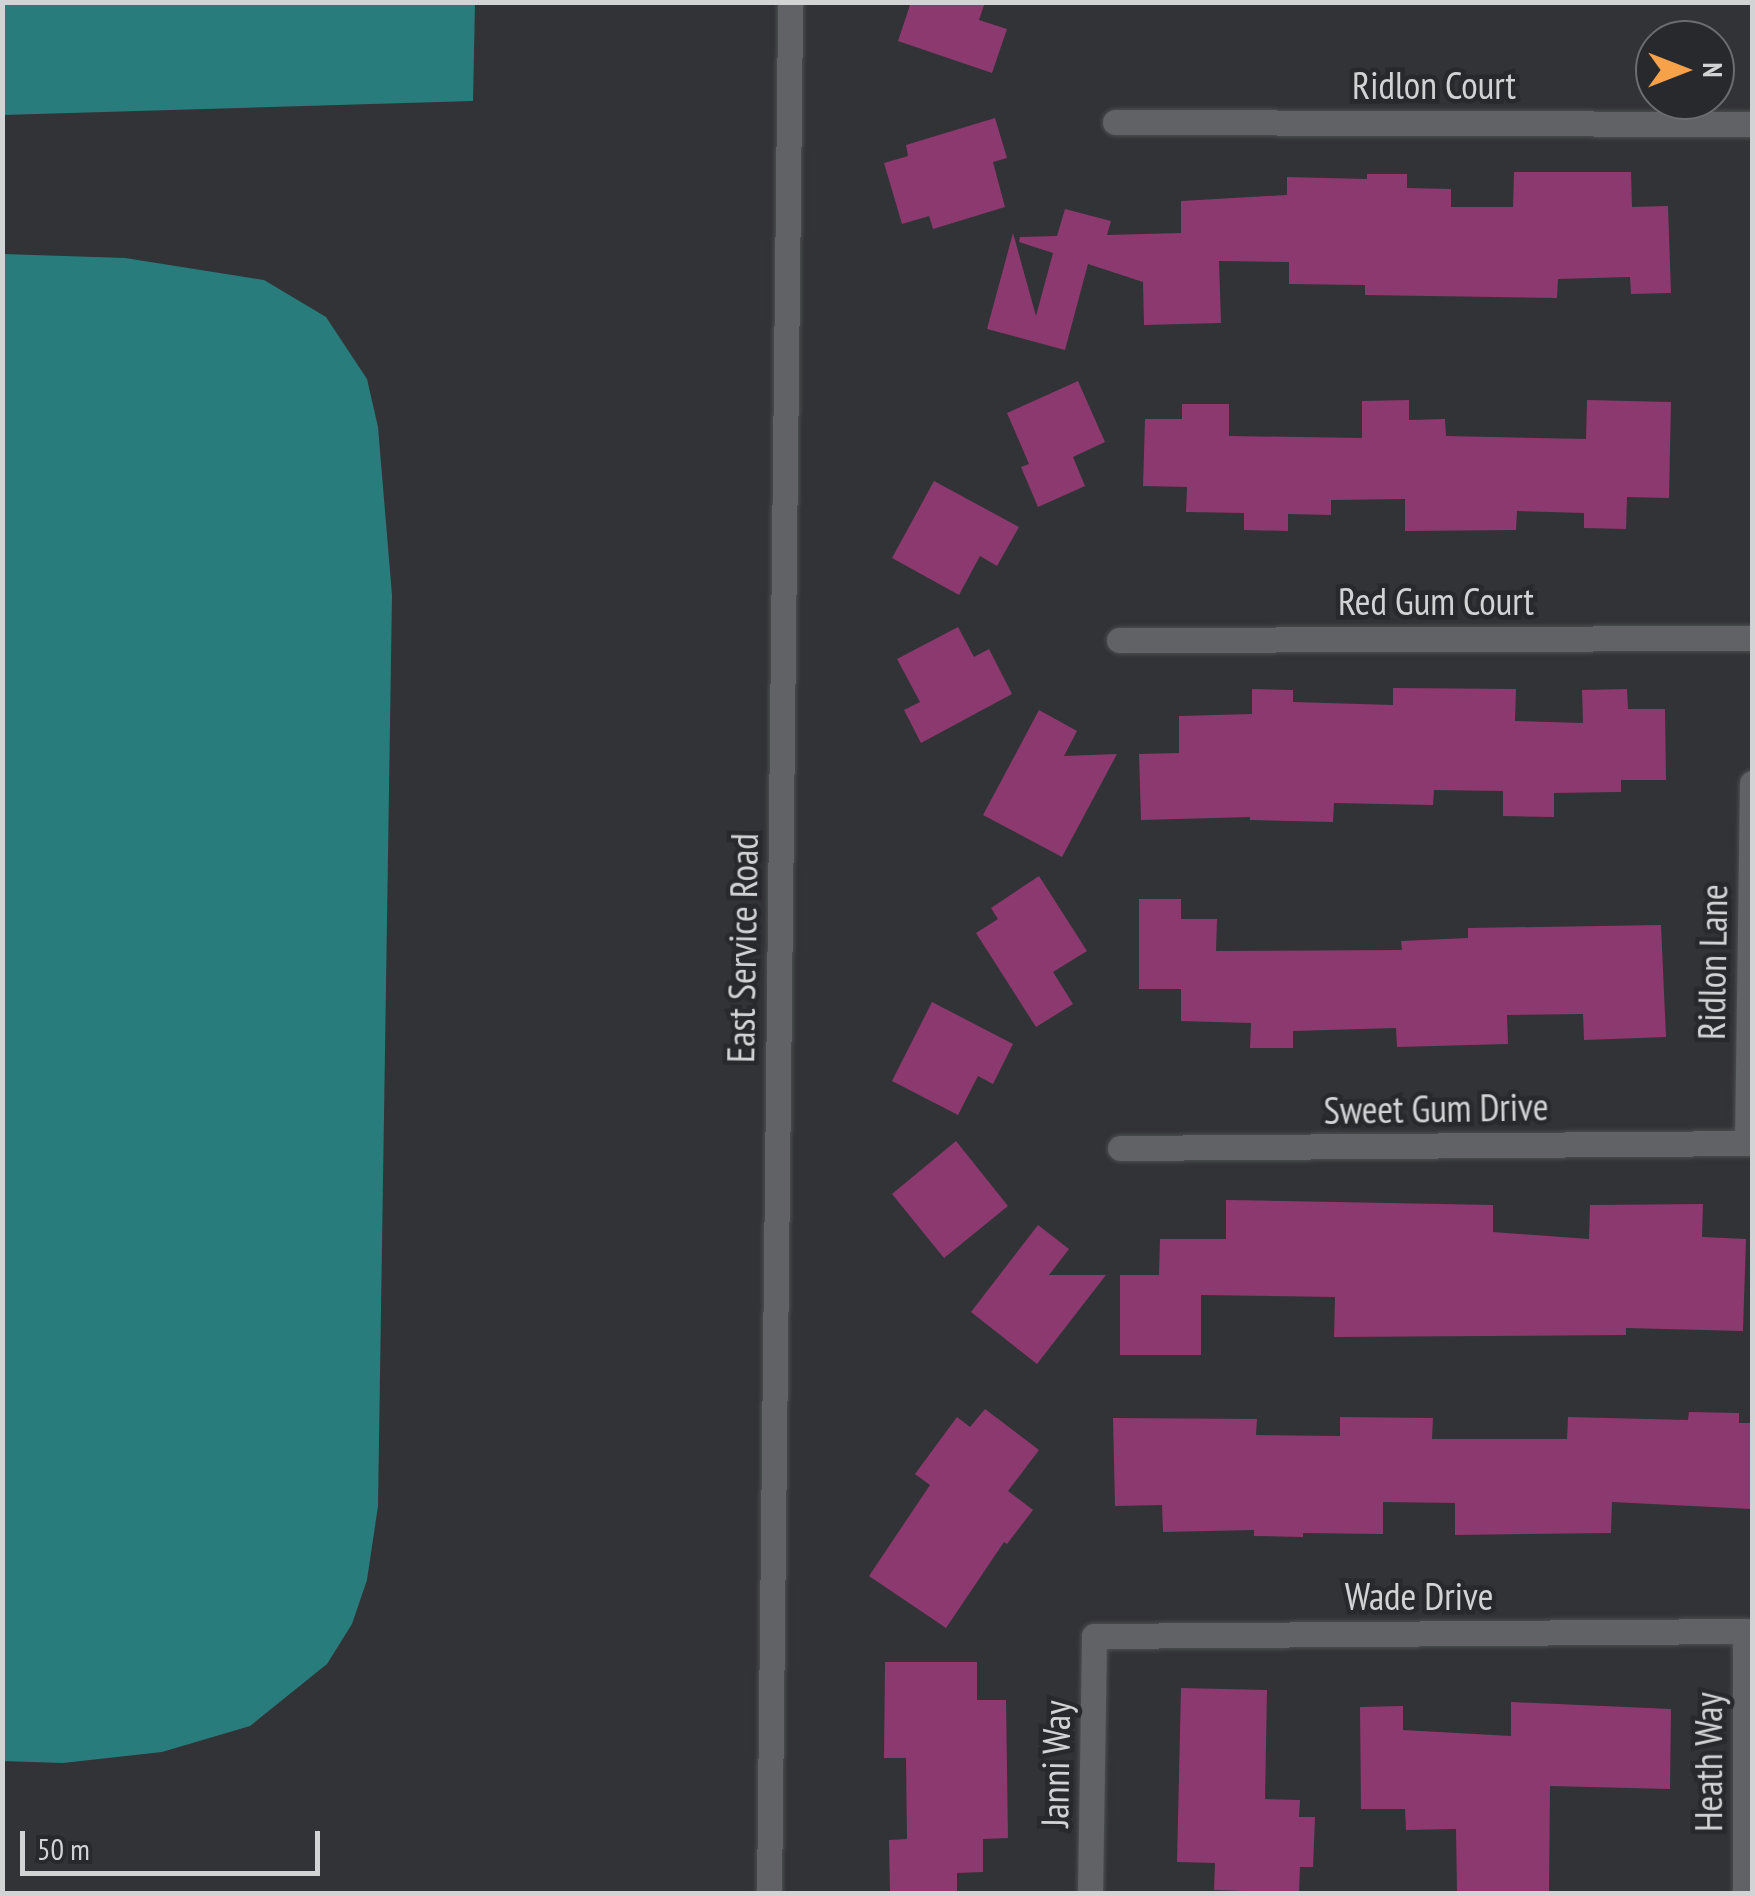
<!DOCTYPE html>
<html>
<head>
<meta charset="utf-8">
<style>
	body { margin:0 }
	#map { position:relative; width:1755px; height:1896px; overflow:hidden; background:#313336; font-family:"PT Sans Narrow",sans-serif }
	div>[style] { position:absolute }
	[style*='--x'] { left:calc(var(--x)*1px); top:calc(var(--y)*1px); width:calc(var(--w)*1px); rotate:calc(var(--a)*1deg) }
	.water>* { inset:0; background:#297c7c }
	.building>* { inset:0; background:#8c396f }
	.roads { filter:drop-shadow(0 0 2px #4c4f51) drop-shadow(0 0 2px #4c4f51) }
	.minor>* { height:25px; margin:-12.5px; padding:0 12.5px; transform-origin:12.5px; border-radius:12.5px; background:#606265 }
	.tertiary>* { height:25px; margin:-12.5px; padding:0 12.5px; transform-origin:12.5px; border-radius:12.5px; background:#606265 }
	span { translate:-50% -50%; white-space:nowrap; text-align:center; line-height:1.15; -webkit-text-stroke:9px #27292c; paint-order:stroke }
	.street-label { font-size:38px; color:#d2d3d5 }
	.frame { position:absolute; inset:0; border:5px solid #d2d3d5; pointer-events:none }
	.north { position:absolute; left:1635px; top:20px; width:100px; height:100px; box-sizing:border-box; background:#27292c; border:2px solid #6b6d70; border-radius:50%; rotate:90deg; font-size:28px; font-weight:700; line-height:40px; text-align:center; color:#d2d3d5 }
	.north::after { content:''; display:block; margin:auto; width:35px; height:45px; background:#f7a149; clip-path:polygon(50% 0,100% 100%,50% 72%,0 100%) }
	.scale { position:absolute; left:20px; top:1831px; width:300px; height:45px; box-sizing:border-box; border:5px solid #d2d3d5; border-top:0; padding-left:12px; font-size:30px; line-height:35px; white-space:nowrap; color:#d2d3d5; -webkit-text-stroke:8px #27292c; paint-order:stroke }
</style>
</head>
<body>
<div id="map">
	<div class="water">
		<div style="clip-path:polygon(2px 3px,475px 3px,473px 101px,3px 115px)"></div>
		<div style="clip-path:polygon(3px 254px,125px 258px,264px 280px,326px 317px,367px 379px,378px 427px,392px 595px,378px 1506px,367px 1580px,352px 1624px,327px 1664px,250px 1726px,162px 1752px,63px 1763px,2px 1761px)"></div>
	</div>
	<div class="building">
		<div style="clip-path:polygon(911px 2px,985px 2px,979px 20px,1007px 29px,992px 73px,898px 41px)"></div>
		<div style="clip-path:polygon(995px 118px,1007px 158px,993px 162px,1005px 207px,933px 229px,929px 216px,902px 224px,884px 163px,908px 156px,906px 145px)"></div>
		<div style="clip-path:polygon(1514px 172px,1631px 172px,1632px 207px,1668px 206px,1671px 293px,1631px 294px,1630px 277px,1558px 279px,1557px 298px,1365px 295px,1365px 285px,1289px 284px,1289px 262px,1219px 261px,1221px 323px,1144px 325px,1143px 282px,1088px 264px,1065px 350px,987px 329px,1013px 233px,1036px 316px,1053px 253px,1019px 242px,1020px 237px,1057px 236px,1065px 209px,1111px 221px,1107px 235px,1181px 233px,1181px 201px,1287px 195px,1287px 177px,1367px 179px,1367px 174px,1407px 174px,1407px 188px,1451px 189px,1451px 207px,1513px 207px)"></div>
		<div style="clip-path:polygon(1078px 381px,1105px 442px,1073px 457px,1085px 486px,1038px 507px,1021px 467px,1029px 464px,1007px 413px)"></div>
		<div style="clip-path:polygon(1409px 400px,1409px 420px,1445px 419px,1446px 436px,1586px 439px,1587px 400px,1671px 402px,1669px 498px,1627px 497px,1626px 529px,1584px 528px,1584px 513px,1517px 511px,1516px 530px,1405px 531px,1405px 499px,1331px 500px,1331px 515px,1288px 514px,1288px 531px,1244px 530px,1244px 513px,1186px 512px,1187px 487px,1143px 486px,1145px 419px,1182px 419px,1182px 404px,1229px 404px,1229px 436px,1362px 438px,1362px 401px)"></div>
		<div style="clip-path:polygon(934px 481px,1019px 527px,997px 566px,980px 556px,959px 595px,892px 558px)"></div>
		<div style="clip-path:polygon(958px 627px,974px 657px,989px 649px,1012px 694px,921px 743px,904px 710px,920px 702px,897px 659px)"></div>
		<div style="clip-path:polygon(1393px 688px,1516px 689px,1515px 721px,1583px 723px,1582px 690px,1627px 689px,1628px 709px,1665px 709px,1666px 780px,1621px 780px,1621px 792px,1554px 793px,1554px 817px,1503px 816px,1503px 791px,1434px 790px,1433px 805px,1334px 803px,1333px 822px,1250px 820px,1250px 817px,1141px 820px,1139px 754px,1179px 753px,1179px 716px,1252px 714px,1252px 689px,1293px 690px,1293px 702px,1393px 705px)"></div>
		<div style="clip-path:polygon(1039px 710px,1077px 731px,1064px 756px,1117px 754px,1062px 857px,983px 815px)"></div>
		<div style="clip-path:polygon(1039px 876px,1087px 951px,1053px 972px,1073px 1004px,1036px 1027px,976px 933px,998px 919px,991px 908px)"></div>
		<div style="clip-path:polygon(1139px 899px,1181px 899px,1181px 919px,1217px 919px,1216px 951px,1402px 950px,1401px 941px,1468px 938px,1468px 928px,1661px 925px,1666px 1037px,1584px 1040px,1583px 1014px,1507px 1015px,1508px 1044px,1397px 1047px,1396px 1028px,1293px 1031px,1293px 1048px,1250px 1048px,1251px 1023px,1181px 1021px,1181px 989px,1139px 989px)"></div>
		<div style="clip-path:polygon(932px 1002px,1013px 1044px,993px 1084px,978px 1076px,958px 1115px,892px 1081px)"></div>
		<div style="clip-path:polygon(956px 1141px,1008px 1206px,944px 1258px,892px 1194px)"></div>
		<div style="clip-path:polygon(1226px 1200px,1493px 1205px,1493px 1232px,1589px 1239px,1590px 1205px,1703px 1204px,1702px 1237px,1746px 1239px,1743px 1331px,1626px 1328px,1626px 1335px,1334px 1337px,1335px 1297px,1201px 1295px,1201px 1355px,1120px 1355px,1120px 1275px,1159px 1275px,1160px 1239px,1226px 1239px)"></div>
		<div style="clip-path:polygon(1038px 1225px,1069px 1249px,1049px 1275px,1106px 1275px,1037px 1364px,971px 1312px)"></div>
		<div style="clip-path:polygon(985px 1409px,1039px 1450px,1008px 1491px,1033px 1510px,1007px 1544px,1004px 1542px,946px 1628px,869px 1576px,930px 1485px,915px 1474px,957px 1417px,970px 1427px)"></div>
		<div style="clip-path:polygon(1689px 1412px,1739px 1413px,1739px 1423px,1752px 1423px,1752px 1509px,1612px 1502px,1611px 1533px,1455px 1535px,1455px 1503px,1383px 1502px,1383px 1534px,1303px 1533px,1303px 1537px,1254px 1536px,1254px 1530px,1163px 1532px,1162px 1505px,1115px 1506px,1113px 1418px,1257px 1419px,1256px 1435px,1340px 1436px,1340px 1417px,1433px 1418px,1432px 1439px,1567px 1439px,1568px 1417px,1688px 1420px)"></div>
		<div style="clip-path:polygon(885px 1662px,977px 1662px,977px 1700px,1006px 1700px,1008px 1838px,983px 1839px,983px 1872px,957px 1873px,957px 1894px,890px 1894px,889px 1840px,907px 1839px,906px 1758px,884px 1758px)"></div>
		<div style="clip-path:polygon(1181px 1688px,1267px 1690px,1265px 1799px,1300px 1800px,1299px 1817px,1315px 1817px,1313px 1867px,1300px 1867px,1299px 1893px,1214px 1890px,1215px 1863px,1177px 1862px)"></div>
		<div style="clip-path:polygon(1511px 1702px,1671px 1709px,1670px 1789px,1550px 1786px,1549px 1894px,1457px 1894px,1456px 1829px,1406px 1830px,1405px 1809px,1361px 1809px,1360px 1707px,1403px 1706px,1403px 1730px,1511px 1736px)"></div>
	</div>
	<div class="roads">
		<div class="minor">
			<div style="--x:1115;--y:122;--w:637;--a:0.18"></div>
			<div style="--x:1119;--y:640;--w:633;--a:-0.18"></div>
			<div style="--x:1747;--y:1143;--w:360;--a:-89.2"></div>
			<div style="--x:1120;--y:1148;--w:632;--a:-0.45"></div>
			<div style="--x:1090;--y:1894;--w:258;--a:-89.1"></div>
			<div style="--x:1094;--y:1636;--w:651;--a:-0.44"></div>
			<div style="--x:1745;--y:1631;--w:263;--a:90"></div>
		</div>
		<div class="tertiary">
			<div style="--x:769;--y:1894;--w:1892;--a:-89.36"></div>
		</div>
	</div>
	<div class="street-label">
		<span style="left:1434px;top:85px">Ridlon Court</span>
		<span style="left:1436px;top:601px">Red Gum Court</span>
		<span style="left:742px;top:948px;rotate:-89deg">East Service Road</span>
		<span style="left:1712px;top:962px;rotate:-89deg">Ridlon Lane</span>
		<span style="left:1436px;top:1108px;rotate:-1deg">Sweet Gum Drive</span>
		<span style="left:1419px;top:1596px">Wade Drive</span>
		<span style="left:1708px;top:1762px;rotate:-90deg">Heath Way</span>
		<span style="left:1055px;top:1764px;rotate:-89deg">Janni Way</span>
	</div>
	<div class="frame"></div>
	<div class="north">N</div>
	<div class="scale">50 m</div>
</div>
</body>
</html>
